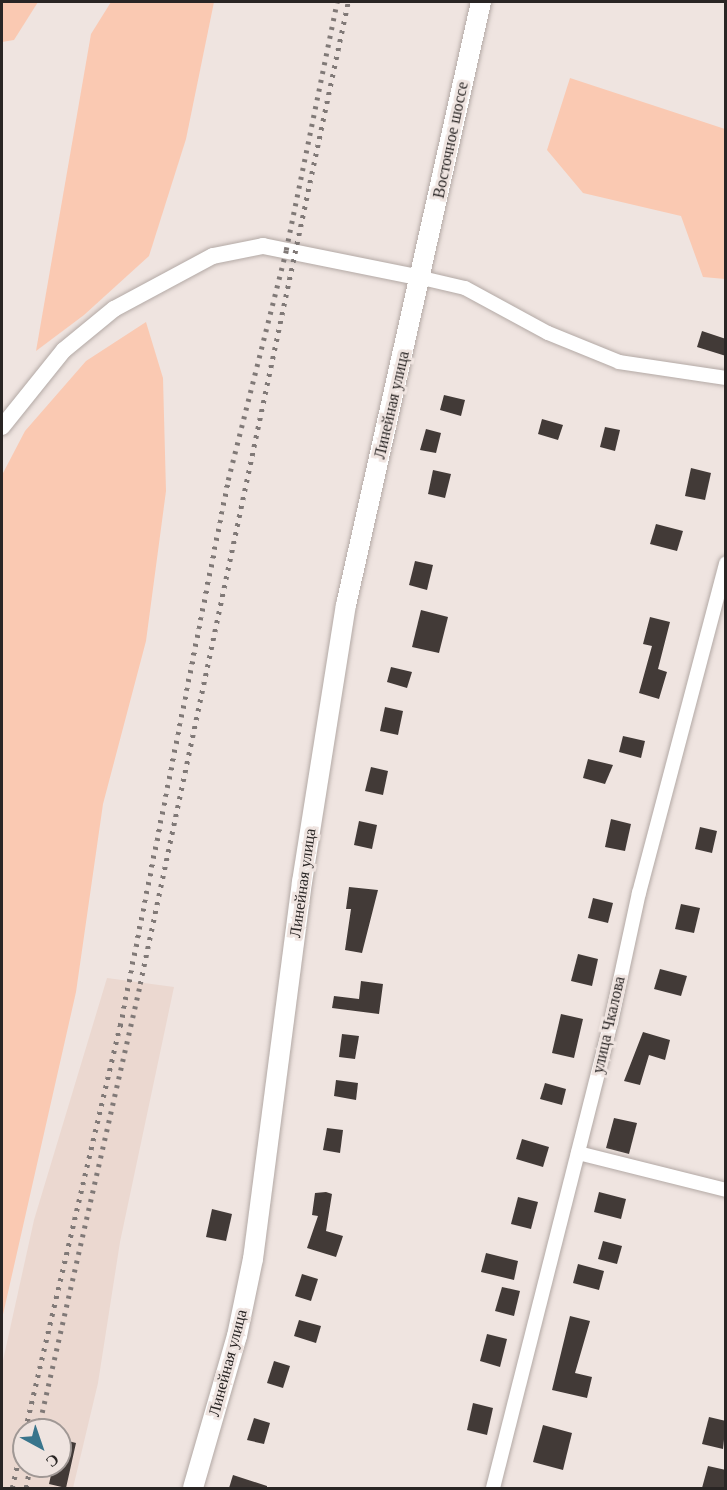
<!DOCTYPE html>
<html>
<head>
<meta charset="utf-8">
<style>
	body { margin:0 }
	#map { position:relative; width:727px; height:1490px; overflow:hidden; background:#efe4e0; font-family:Georgia,serif }
	div>[style] { position:absolute }
	[style*='--x'] { left:calc(var(--x)*1px); top:calc(var(--y)*1px); width:calc(var(--w)*1px); rotate:calc(var(--a)*1deg) }
	.built>* { inset:0; background:#ebd8d0 }
	.green>* { inset:0; background:#fac9b2 }
	.building>* { inset:0; background:#423a37 }
	.roads { filter:drop-shadow(0 0 2px #b3a9a5) drop-shadow(0 0 2px #b3a9a5) }
	.minor>* { height:14px; margin:-7px; padding:0 7px; transform-origin:7px; border-radius:7px; background:#fff }
	.tertiary>* { height:16px; margin:-8px; padding:0 8px; transform-origin:8px; border-radius:8px; background:#fff }
	.secondary>* { height:20px; margin:-10px; padding:0 10px; transform-origin:10px; border-radius:10px; background:#fff }
	.rail>* { height:4.5px; margin-top:-2.25px; transform-origin:0; background:repeating-linear-gradient(90deg,#807977 0 3px,transparent 0 9px) }
	span { translate:-50% -50%; white-space:nowrap; text-align:center; line-height:1.15; -webkit-text-stroke:6px #efe4e0; paint-order:stroke }
	.street-label { font-size:16px; color:#292524 }
	.frame { position:absolute; inset:0; border:3px solid #292524; pointer-events:none }
	.north { position:absolute; left:12px; top:1418px; width:60px; height:60px; box-sizing:border-box; background:#efe4e0; border:2px solid #a09895; border-radius:50%; rotate:140deg; font-size:16px; font-weight:700; line-height:24px; text-align:center; color:#292524 }
	.north::after { content:''; display:block; margin:auto; width:21px; height:27px; background:#39758c; clip-path:polygon(50% 0,100% 100%,50% 72%,0 100%) }
</style>
</head>
<body>
<div id="map">
	<div class="built">
		<div style="clip-path:polygon(evenodd,107px 978px,174px 987px,120px 1242px,98px 1383px,73px 1488px,2px 1488px,2px 1365px,34px 1220px,107px 978px,24px 1430px,60px 1430px,60px 1466px,24px 1466px,24px 1430px)"></div>
	</div>
	<div class="green">
		<div style="clip-path:polygon(2px 2px,38px 2px,14px 40px,2px 42px)"></div>
		<div style="clip-path:polygon(111px 2px,214px 2px,186px 139px,149px 256px,84px 315px,36px 351px,91px 34px)"></div>
		<div style="clip-path:polygon(570px 78px,725px 129px,725px 279px,703px 277px,681px 216px,583px 193px,547px 150px)"></div>
		<div style="clip-path:polygon(146px 322px,163px 378px,166px 491px,146px 641px,103px 804px,76px 992px,2px 1319px,2px 475px,25px 431px,86px 361px)"></div>
	</div>
	<div class="building">
		<div style="clip-path:polygon(702px 331px,726px 339px,726px 356px,697px 347px)"></div>
		<div style="clip-path:polygon(444px 395px,465px 400px,461px 416px,440px 410px)"></div>
		<div style="clip-path:polygon(542px 419px,563px 425px,558px 440px,538px 434px)"></div>
		<div style="clip-path:polygon(605px 427px,620px 430px,615px 451px,600px 447px)"></div>
		<div style="clip-path:polygon(426px 429px,441px 433px,436px 453px,420px 450px)"></div>
		<div style="clip-path:polygon(691px 468px,711px 473px,705px 500px,685px 496px)"></div>
		<div style="clip-path:polygon(433px 470px,451px 474px,445px 498px,428px 494px)"></div>
		<div style="clip-path:polygon(656px 524px,683px 531px,677px 551px,650px 544px)"></div>
		<div style="clip-path:polygon(415px 561px,433px 565px,427px 590px,409px 585px)"></div>
		<div style="clip-path:polygon(421px 610px,448px 617px,439px 653px,412px 647px)"></div>
		<div style="clip-path:polygon(650px 617px,670px 622px,658px 669px,667px 672px,659px 699px,639px 693px,652px 646px,643px 644px)"></div>
		<div style="clip-path:polygon(391px 667px,412px 672px,407px 688px,387px 682px)"></div>
		<div style="clip-path:polygon(385px 707px,403px 711px,398px 735px,380px 731px)"></div>
		<div style="clip-path:polygon(623px 736px,645px 741px,641px 758px,619px 752px)"></div>
		<div style="clip-path:polygon(588px 759px,613px 765px,605px 784px,583px 778px)"></div>
		<div style="clip-path:polygon(371px 767px,388px 771px,383px 795px,365px 791px)"></div>
		<div style="clip-path:polygon(611px 819px,631px 824px,625px 851px,605px 847px)"></div>
		<div style="clip-path:polygon(359px 821px,377px 825px,372px 849px,354px 845px)"></div>
		<div style="clip-path:polygon(700px 827px,717px 831px,712px 853px,695px 849px)"></div>
		<div style="clip-path:polygon(349px 887px,378px 890px,362px 953px,345px 950px,351px 909px,346px 909px)"></div>
		<div style="clip-path:polygon(593px 898px,613px 903px,608px 923px,588px 918px)"></div>
		<div style="clip-path:polygon(681px 904px,700px 908px,694px 933px,675px 929px)"></div>
		<div style="clip-path:polygon(578px 954px,598px 959px,592px 986px,571px 981px)"></div>
		<div style="clip-path:polygon(660px 969px,687px 976px,681px 996px,654px 989px)"></div>
		<div style="clip-path:polygon(361px 981px,383px 984px,379px 1014px,332px 1008px,334px 996px,359px 999px)"></div>
		<div style="clip-path:polygon(561px 1014px,583px 1019px,574px 1058px,552px 1053px)"></div>
		<div style="clip-path:polygon(643px 1032px,670px 1040px,665px 1060px,649px 1055px,640px 1085px,624px 1081px)"></div>
		<div style="clip-path:polygon(342px 1034px,359px 1036px,355px 1059px,339px 1057px)"></div>
		<div style="clip-path:polygon(336px 1080px,358px 1083px,356px 1100px,334px 1096px)"></div>
		<div style="clip-path:polygon(545px 1083px,566px 1089px,562px 1105px,540px 1099px)"></div>
		<div style="clip-path:polygon(614px 1118px,637px 1123px,629px 1154px,606px 1148px)"></div>
		<div style="clip-path:polygon(327px 1128px,343px 1130px,340px 1153px,323px 1150px)"></div>
		<div style="clip-path:polygon(522px 1139px,549px 1147px,543px 1167px,516px 1159px)"></div>
		<div style="clip-path:polygon(326px 1192px,332px 1194px,326px 1231px,343px 1236px,336px 1257px,307px 1248px,318px 1216px,312px 1215px,315px 1193px)"></div>
		<div style="clip-path:polygon(599px 1192px,626px 1199px,621px 1219px,594px 1212px)"></div>
		<div style="clip-path:polygon(518px 1197px,538px 1202px,531px 1229px,511px 1224px)"></div>
		<div style="clip-path:polygon(212px 1209px,232px 1214px,226px 1241px,206px 1237px)"></div>
		<div style="clip-path:polygon(603px 1241px,622px 1246px,617px 1264px,598px 1259px)"></div>
		<div style="clip-path:polygon(486px 1253px,518px 1261px,514px 1280px,481px 1272px)"></div>
		<div style="clip-path:polygon(578px 1264px,604px 1271px,599px 1290px,573px 1283px)"></div>
		<div style="clip-path:polygon(302px 1274px,318px 1279px,311px 1301px,295px 1296px)"></div>
		<div style="clip-path:polygon(502px 1287px,520px 1291px,514px 1316px,495px 1311px)"></div>
		<div style="clip-path:polygon(570px 1316px,590px 1321px,575px 1373px,592px 1377px,587px 1398px,552px 1390px)"></div>
		<div style="clip-path:polygon(299px 1320px,321px 1326px,316px 1343px,294px 1336px)"></div>
		<div style="clip-path:polygon(487px 1334px,507px 1339px,500px 1367px,480px 1361px)"></div>
		<div style="clip-path:polygon(274px 1361px,290px 1366px,283px 1388px,267px 1383px)"></div>
		<div style="clip-path:polygon(473px 1403px,493px 1408px,487px 1435px,467px 1430px)"></div>
		<div style="clip-path:polygon(709px 1417px,726px 1421px,723px 1449px,702px 1444px)"></div>
		<div style="clip-path:polygon(254px 1418px,270px 1423px,264px 1444px,247px 1440px)"></div>
		<div style="clip-path:polygon(543px 1425px,572px 1433px,563px 1470px,533px 1462px)"></div>
		<div style="clip-path:polygon(60px 1439px,76px 1443px,66px 1488px,49px 1484px,53px 1466px,60px 1466px)"></div>
		<div style="clip-path:polygon(708px 1466px,726px 1470px,726px 1488px,702px 1488px)"></div>
		<div style="clip-path:polygon(233px 1475px,267px 1486px,267px 1488px,229px 1488px)"></div>
	</div>
	<div class="roads">
		<div class="minor">
			<div style="--x:422;--y:278;--w:44;--a:13.1"></div>
			<div style="--x:465;--y:288;--w:94;--a:28.5"></div>
			<div style="--x:548;--y:333;--w:77;--a:22.2"></div>
			<div style="--x:619;--y:362;--w:108;--a:8.5"></div>
			<div style="--x:578;--y:1153;--w:153;--a:14"></div>
			<div style="--x:493;--y:1488;--w:481;--a:-75.8"></div>
			<div style="--x:611;--y:1022;--w:132;--a:-77.8"></div>
			<div style="--x:639;--y:893;--w:341;--a:-75.2"></div>
		</div>
		<div class="tertiary">
			<div style="--x:2;--y:427;--w:99;--a:-51.2"></div>
			<div style="--x:64;--y:350;--w:65;--a:-39.4"></div>
			<div style="--x:114;--y:309;--w:112;--a:-28.2"></div>
			<div style="--x:213;--y:256;--w:51;--a:-11.3"></div>
			<div style="--x:263;--y:246;--w:162;--a:11.4"></div>
		</div>
		<div class="secondary">
			<div style="--x:193;--y:1488;--w:158;--a:-73.9"></div>
			<div style="--x:237;--y:1336;--w:79;--a:-78.3"></div>
			<div style="--x:253;--y:1259;--w:380;--a:-82.6"></div>
			<div style="--x:302;--y:882;--w:280;--a:-81"></div>
			<div style="--x:346;--y:605;--w:618;--a:-77.38"></div>
		</div>
	</div>
	<div class="rail">
		<div style="--x:25;--y:1430;--w:415;--a:-76.8"></div>
		<div style="--x:120;--y:1026;--w:557;--a:-78.81"></div>
		<div style="--x:228;--y:480;--w:237;--a:-75.8"></div>
		<div style="--x:286;--y:250;--w:253;--a:-78.4"></div>
		<div style="--x:38;--y:1430;--w:458;--a:-77.1"></div>
		<div style="--x:140;--y:984;--w:1004;--a:-78.04"></div>
		<div style="--x:12;--y:1488;--w:54;--a:-77.2"></div>
		<div style="--x:26;--y:1488;--w:22;--a:-80"></div>
	</div>
	<div class="street-label">
		<span style="left:451px;top:140px;rotate:-78deg">Восточное шоссе</span>
		<span style="left:392px;top:405px;rotate:-77deg">Линейная улица</span>
		<span style="left:303px;top:883px;rotate:-82deg">Линейная улица</span>
		<span style="left:609px;top:1025px;rotate:-77deg">улица Чкалова</span>
		<span style="left:228px;top:1363px;rotate:-75deg">Линейная улица</span>
	</div>
	<div class="frame"></div>
	<div class="north">С</div>
</div>
</body>
</html>
